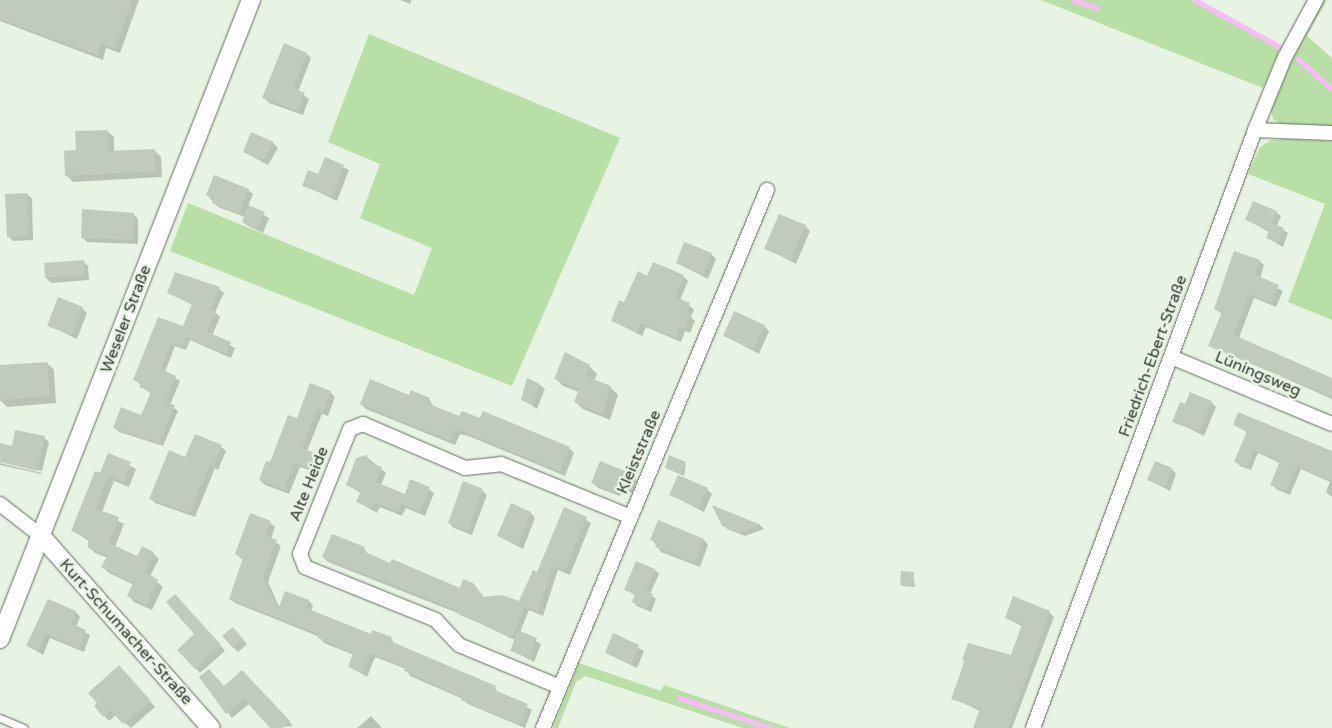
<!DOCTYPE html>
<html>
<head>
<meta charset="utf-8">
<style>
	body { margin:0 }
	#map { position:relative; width:1332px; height:728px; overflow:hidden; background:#e8f4e3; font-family:"Varela Round",sans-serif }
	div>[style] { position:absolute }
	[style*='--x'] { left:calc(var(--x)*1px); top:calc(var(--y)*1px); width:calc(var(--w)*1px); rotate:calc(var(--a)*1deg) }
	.green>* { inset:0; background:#b8dfa5 }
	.shadow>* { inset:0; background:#0003 }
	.stream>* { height:5px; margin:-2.5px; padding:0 2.5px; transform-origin:2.5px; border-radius:2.5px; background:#fbbbfa }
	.building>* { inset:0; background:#c0cbbb }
	.roads { filter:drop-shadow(0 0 1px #636d5e) drop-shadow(0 0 1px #636d5e) }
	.service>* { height:7px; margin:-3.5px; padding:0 3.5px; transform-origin:3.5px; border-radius:3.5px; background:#fff }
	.minor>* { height:14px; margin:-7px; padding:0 7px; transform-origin:7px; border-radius:7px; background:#fff }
	.tertiary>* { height:18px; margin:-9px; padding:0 9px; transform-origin:9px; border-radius:9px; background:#fff }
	span { translate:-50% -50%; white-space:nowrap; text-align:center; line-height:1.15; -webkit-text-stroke:5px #e8f4e3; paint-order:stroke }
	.street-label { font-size:16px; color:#353a33 }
</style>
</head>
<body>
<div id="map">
	<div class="green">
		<div style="clip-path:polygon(1041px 0,1191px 0,1280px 49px,1263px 88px)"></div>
		<div style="clip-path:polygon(1322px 0,1327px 0,1307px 36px,1332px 58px,1332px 127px,1282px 125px,1273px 119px,1270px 107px,1282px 76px)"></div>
		<div style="clip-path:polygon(369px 34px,620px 138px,512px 386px,170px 251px,188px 203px,414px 295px,432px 248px,360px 218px,380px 164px,328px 142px)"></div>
		<div style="clip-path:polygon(1286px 139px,1332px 141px,1332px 320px,1288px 302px,1325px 204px,1248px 174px,1260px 147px,1271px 140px)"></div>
		<div style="clip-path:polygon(579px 663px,661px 691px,664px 685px,790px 728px,743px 728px,585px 676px,576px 682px,558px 728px,553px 728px)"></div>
	</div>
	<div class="shadow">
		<div style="clip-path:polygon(0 0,139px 0,120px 53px,106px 48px,103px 60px,0 21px)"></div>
		<div style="clip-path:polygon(400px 0,412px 0,410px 4px)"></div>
		<div style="clip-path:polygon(307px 54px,311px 58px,298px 92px,309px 99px,303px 115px,269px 103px,264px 98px)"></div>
		<div style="clip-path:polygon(107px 131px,114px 137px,114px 152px,154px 150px,161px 157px,162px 177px,73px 182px,66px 175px,77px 152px)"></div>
		<div style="clip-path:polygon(273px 143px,278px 148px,268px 165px,244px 152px)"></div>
		<div style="clip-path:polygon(325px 158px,349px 170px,337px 201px,304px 185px,319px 175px)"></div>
		<div style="clip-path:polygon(248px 190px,253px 194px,248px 206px,269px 218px,263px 233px,248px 226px,243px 222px,245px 217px,218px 207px,207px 195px)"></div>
		<div style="clip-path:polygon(27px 194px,32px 199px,33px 240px,13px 241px,8px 236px)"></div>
		<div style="clip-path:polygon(1276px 212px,1281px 216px,1277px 226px,1288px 233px,1283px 247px,1267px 238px,1269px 232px,1247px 220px)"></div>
		<div style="clip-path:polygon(133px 214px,138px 219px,138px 244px,87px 242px,82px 237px)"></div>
		<div style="clip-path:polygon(805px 226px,810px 231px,796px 264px,766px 248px)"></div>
		<div style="clip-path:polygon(711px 254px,716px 259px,708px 279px,677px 263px)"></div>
		<div style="clip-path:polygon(83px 261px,88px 266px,89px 280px,51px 283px,46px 278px)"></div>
		<div style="clip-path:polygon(1259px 261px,1264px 265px,1260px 279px,1283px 291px,1276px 307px,1254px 298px,1239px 338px,1332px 380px,1332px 399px,1209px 345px,1222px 314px,1215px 309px)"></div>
		<div style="clip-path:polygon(683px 276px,688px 281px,680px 300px,694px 309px,691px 317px,695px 321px,690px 333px,685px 331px,681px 342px,646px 327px,642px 336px,613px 321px,648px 278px)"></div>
		<div style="clip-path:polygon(219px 289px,224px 293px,215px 312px,220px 317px,212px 336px,235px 348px,231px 358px,190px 340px,186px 350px,175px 346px,165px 372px,180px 381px,170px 405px,178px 411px,163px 446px,119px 432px,115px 428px,142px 417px,151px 394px,134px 379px,184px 328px,193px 305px,168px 293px)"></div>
		<div style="clip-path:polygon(82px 308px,87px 313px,77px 339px,48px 325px)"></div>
		<div style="clip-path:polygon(764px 326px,769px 331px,759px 354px,725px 336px)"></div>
		<div style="clip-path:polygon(47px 363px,54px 370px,56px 403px,7px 407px,0 400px,0 366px)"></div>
		<div style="clip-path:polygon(589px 366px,597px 374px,594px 381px,610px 387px,618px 395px,610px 420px,583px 409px,575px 402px,579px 392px,563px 386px,555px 378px)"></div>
		<div style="clip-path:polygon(540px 385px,545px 389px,537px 409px,522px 399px)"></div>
		<div style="clip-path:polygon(330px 392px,335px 397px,328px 416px,322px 414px,307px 451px,322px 460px,317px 473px,300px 467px,289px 494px,265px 485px,260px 480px,271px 464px)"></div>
		<div style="clip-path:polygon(409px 397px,429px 399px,433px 406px,460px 417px,481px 420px,569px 448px,574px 453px,565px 476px,471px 437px,460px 434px,455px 445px,366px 409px,361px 404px)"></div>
		<div style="clip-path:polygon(1211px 402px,1216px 407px,1204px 436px,1174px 421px,1185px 406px)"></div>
		<div style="clip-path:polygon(1234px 425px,1332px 452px,1332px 497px,1326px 492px,1330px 482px,1301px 469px,1290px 495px,1276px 489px,1272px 484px,1280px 463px,1258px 453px,1251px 470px,1240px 466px,1236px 461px,1247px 432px)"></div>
		<div style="clip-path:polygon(44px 438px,49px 442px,42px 471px,0 461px,0 444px,13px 447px)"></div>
		<div style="clip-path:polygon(221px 447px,226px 451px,218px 470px,215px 468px,195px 517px,155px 503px,151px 499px,185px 458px)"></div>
		<div style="clip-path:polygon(109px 455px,136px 469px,129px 487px,114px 481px,102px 512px,124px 524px,115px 547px,137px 558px,153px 553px,159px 559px,150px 576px,163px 587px,152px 610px,134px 602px,129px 596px,134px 585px,109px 573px,103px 567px,108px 558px,95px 553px,89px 547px,89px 541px,73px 531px)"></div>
		<div style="clip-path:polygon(367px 457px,386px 473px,381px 485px,405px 495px,429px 489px,434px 493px,425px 516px,406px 508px,402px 516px,380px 507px,377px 513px,358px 502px,361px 493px,347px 485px)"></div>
		<div style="clip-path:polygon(0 463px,42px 473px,41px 474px,0 465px)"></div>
		<div style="clip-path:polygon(601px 463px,632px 475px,637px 480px,632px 493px,623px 490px,620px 496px,598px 488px,593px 483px)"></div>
		<div style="clip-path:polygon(686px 463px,684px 476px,666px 468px)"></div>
		<div style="clip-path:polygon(1172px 469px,1176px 474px,1170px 491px,1149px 480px)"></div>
		<div style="clip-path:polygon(707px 489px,712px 494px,704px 512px,671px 495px)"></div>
		<div style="clip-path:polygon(482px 490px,487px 495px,472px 535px,454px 528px,449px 523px)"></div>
		<div style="clip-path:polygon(715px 508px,761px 526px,764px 529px,745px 536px,727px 529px)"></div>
		<div style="clip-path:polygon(565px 509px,591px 523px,570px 575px,558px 570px,543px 616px,529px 610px,520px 632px,541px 644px,534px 662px,511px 650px,515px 640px,460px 614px,328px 562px,323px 557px,364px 548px,368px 555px,391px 564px,484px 598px,519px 603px,538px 574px)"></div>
		<div style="clip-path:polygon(531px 513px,535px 518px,523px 549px,498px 536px)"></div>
		<div style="clip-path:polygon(270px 523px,275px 527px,271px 539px,281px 546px,268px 582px,280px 609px,309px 601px,313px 606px,311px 612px,371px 636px,391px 638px,395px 645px,495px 688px,499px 694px,532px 710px,525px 728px,468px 704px,463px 699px,410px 676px,406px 669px,375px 657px,367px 677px,349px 666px,354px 655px,324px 643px,320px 637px,235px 603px,230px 599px,243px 560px,236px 554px)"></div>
		<div style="clip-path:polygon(652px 539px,704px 540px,708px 545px,700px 567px,661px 552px)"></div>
		<div style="clip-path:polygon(655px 570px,659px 574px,650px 594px,656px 599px,651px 612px,637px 606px,633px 602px,636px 596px,626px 589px)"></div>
		<div style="clip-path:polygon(913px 573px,915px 587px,903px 586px,901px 584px)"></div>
		<div style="clip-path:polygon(180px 601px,225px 651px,200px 673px,179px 650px,196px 635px)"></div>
		<div style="clip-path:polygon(76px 612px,80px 617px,76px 627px,90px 635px,84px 652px,50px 638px,43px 655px,28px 646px)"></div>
		<div style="clip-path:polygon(1049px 612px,1054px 617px,1012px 728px,974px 728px,980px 711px,953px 698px,969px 645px,1011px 657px,1023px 627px,1006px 618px)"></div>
		<div style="clip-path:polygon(232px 628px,247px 644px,238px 652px,233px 647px)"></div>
		<div style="clip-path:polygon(613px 635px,644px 651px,637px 668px,606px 653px)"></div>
		<div style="clip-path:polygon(124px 672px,155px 707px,131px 728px,116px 715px,109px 721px,95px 706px)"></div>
		<div style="clip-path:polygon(242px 672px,293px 726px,271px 728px,249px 704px,232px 718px,201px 678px,224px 687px)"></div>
		<div style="clip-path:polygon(371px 716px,382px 728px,357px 728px)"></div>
	</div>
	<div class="stream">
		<div style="--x:1073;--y:0;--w:25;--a:18"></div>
		<div style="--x:1195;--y:0;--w:97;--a:28.9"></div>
		<div style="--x:1298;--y:59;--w:45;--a:41.4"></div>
		<div style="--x:679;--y:698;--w:97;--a:18.1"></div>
	</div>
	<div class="building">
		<div style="clip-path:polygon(0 0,132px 0,115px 49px,101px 44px,97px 55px,0 19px)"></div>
		<div style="clip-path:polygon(284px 43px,307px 53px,293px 88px,305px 93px,298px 111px,262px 98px)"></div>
		<div style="clip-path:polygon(108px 130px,109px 151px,155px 149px,156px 171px,65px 176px,64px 151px,76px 150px,75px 131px)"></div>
		<div style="clip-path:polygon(251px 132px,274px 142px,263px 161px,243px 152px)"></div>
		<div style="clip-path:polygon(325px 157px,344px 165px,332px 197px,302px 186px,308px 170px,318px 174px)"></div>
		<div style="clip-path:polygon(214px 175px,249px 189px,239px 214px,212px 203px,214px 198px,206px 195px)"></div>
		<div style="clip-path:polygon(27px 193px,29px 236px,7px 237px,5px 194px)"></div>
		<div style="clip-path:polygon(1253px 201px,1277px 211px,1272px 223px,1284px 228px,1278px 243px,1266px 238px,1269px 230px,1245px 220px)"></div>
		<div style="clip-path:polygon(248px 205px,265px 212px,258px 229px,242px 222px)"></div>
		<div style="clip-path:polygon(82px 209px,134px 213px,133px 240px,81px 238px)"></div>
		<div style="clip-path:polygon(779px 214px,806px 225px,791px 260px,764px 249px)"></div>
		<div style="clip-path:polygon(684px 242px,712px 253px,703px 275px,676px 263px)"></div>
		<div style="clip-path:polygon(1234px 251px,1260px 260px,1255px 275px,1279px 285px,1271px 303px,1249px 294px,1234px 335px,1332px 378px,1332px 397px,1208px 346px,1222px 312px,1214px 309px)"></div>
		<div style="clip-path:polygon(84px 260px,85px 275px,45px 278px,44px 263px)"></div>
		<div style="clip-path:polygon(653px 262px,684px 275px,675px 297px,690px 303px,686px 313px,691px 315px,685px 329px,680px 327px,676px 338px,641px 323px,637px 332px,611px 321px,619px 300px,624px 302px,638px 271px,647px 276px)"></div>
		<div style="clip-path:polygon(175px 272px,220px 287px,211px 309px,216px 311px,207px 332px,231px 342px,226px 354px,186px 337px,182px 347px,171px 343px,161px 369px,176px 376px,165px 402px,175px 405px,159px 443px,113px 428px,121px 407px,141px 415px,151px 392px,139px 387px,141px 383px,133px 380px,158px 317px,183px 326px,192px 304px,167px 293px)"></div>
		<div style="clip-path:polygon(58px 297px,83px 307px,72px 335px,47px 326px)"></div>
		<div style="clip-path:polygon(734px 311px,765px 325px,754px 350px,723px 336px)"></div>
		<div style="clip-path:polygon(565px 352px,590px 365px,586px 376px,611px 386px,602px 414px,574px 402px,579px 389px,554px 379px)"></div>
		<div style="clip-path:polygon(47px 362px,50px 396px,0 400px,0 365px)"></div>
		<div style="clip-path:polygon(527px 378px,540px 384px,532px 405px,521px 400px)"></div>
		<div style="clip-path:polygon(370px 379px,409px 395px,411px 390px,430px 398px,427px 403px,459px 416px,462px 411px,480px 418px,483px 411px,570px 447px,560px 472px,465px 432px,455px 430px,450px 441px,360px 404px)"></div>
		<div style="clip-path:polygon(310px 383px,331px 391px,323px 412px,317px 410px,302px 448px,318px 454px,312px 469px,295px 463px,284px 490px,259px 480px,266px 461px,270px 462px,288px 415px,297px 418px)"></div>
		<div style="clip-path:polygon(1190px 392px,1212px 401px,1199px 432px,1172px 422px,1180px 402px,1185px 404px)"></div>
		<div style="clip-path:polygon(1238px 412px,1332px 451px,1332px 481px,1297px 466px,1286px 491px,1270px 485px,1280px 461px,1254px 450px,1247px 467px,1234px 462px,1247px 431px,1233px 425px)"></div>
		<div style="clip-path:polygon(15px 430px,45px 436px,37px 471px,0 462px,0 443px,12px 446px)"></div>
		<div style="clip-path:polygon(195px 434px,222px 445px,213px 466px,210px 464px,190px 513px,149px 499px,169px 450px,185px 457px)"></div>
		<div style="clip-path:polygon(108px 453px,131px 462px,124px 482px,108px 476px,96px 509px,119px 517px,109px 543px,137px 556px,142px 546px,154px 552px,145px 571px,158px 580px,146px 605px,127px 596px,133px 583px,101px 567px,108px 555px,88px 548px,88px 538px,71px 531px,95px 471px,100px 473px)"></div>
		<div style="clip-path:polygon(367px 455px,370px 463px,382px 467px,376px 482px,405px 494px,410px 479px,430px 487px,420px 512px,401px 504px,398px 512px,375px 503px,372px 509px,356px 502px,361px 491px,346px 485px,356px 458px)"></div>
		<div style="clip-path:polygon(669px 455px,686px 462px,681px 474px,665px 468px)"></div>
		<div style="clip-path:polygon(600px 461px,633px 474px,627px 489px,618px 486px,615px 492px,591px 483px)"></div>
		<div style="clip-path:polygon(1155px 461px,1172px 468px,1165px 487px,1147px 480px)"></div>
		<div style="clip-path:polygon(678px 475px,708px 488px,699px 508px,669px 495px)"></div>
		<div style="clip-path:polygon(463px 481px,483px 489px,468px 531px,448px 523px)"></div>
		<div style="clip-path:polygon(511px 503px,531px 512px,518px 545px,497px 536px)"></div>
		<div style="clip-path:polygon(712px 505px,761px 525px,740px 533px,722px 526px)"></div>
		<div style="clip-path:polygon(564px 507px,587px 517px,565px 571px,553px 566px,538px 612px,525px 606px,512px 637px,458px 614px,459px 611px,322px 557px,332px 534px,365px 547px,363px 551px,390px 563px,392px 559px,460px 588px,463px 579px,473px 583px,484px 597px,502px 595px,519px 601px,533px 570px,537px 572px)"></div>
		<div style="clip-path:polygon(250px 513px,271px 521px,265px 536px,277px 540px,263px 576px,278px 609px,285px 591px,309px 600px,306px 608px,371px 634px,372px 630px,392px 637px,390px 641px,496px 686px,494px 690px,528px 704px,520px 725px,461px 700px,462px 697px,404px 671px,405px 667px,370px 653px,362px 673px,348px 667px,353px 653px,318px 638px,319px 634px,229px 599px,243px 558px,235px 554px)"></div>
		<div style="clip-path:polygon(658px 520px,704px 539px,695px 563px,655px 547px,657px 542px,650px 540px)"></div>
		<div style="clip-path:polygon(636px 561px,655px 569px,646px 591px,653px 594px,647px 608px,632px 602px,635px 594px,624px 590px)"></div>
		<div style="clip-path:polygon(901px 571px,914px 572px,913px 586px,900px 585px)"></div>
		<div style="clip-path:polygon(175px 594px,221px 645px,195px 669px,177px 650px,194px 634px,166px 602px)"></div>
		<div style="clip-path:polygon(1013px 596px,1050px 611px,1008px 728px,973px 728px,980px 709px,951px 699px,965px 661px,962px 660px,968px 643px,1011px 655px,1022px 624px,1005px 618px)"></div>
		<div style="clip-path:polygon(48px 599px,76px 611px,71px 623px,86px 630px,79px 648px,45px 634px,38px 651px,26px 646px)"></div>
		<div style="clip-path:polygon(233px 627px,243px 639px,233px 648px,222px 636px)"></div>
		<div style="clip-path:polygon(518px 630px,537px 638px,529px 658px,510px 651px)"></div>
		<div style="clip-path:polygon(613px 633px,639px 645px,632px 664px,605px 653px)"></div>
		<div style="clip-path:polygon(119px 665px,151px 701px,123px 724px,110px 710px,103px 717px,94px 706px,97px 703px,88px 693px)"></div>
		<div style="clip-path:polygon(209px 669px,224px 686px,242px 670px,290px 721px,282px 728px,270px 728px,244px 699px,226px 714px,199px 677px)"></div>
	</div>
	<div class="roads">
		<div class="service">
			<div style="--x:0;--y:718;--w:26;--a:23"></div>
		</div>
		<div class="minor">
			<div style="--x:1255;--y:130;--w:77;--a:2.2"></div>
			<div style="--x:1171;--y:357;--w:174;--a:22.6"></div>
			<div style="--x:0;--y:504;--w:52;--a:38"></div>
			<div style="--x:560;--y:687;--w:109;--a:-157.4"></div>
			<div style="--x:459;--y:645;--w:34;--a:-133"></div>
			<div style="--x:436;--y:620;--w:141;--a:-158"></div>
			<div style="--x:305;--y:567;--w:14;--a:-111"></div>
			<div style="--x:300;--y:554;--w:135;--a:-68.2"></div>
			<div style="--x:350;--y:429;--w:14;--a:-21"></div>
			<div style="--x:363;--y:424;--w:111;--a:23.3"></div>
			<div style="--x:465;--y:468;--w:36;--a:-6"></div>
			<div style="--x:501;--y:464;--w:140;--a:22.2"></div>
			<div style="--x:543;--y:728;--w:583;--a:-67.4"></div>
			<div style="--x:1033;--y:728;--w:638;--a:-69.63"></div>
			<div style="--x:1255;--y:130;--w:79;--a:-67.7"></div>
			<div style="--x:1285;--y:57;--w:65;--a:-61.5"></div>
		</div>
		<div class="tertiary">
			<div style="--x:41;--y:536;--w:256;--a:48.5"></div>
			<div style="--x:0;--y:639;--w:687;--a:-68.56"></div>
		</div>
	</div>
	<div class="street-label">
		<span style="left:126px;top:319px;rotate:-69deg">Weseler Straße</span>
		<span style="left:1153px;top:356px;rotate:-70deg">Friedrich-Ebert-Straße</span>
		<span style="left:1258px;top:374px;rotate:23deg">Lüningsweg</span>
		<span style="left:639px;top:452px;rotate:-67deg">Kleiststraße</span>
		<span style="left:309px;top:484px;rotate:-68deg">Alte Heide</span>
		<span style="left:126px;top:632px;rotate:48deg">Kurt-Schumacher-Straße</span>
	</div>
</div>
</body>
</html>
